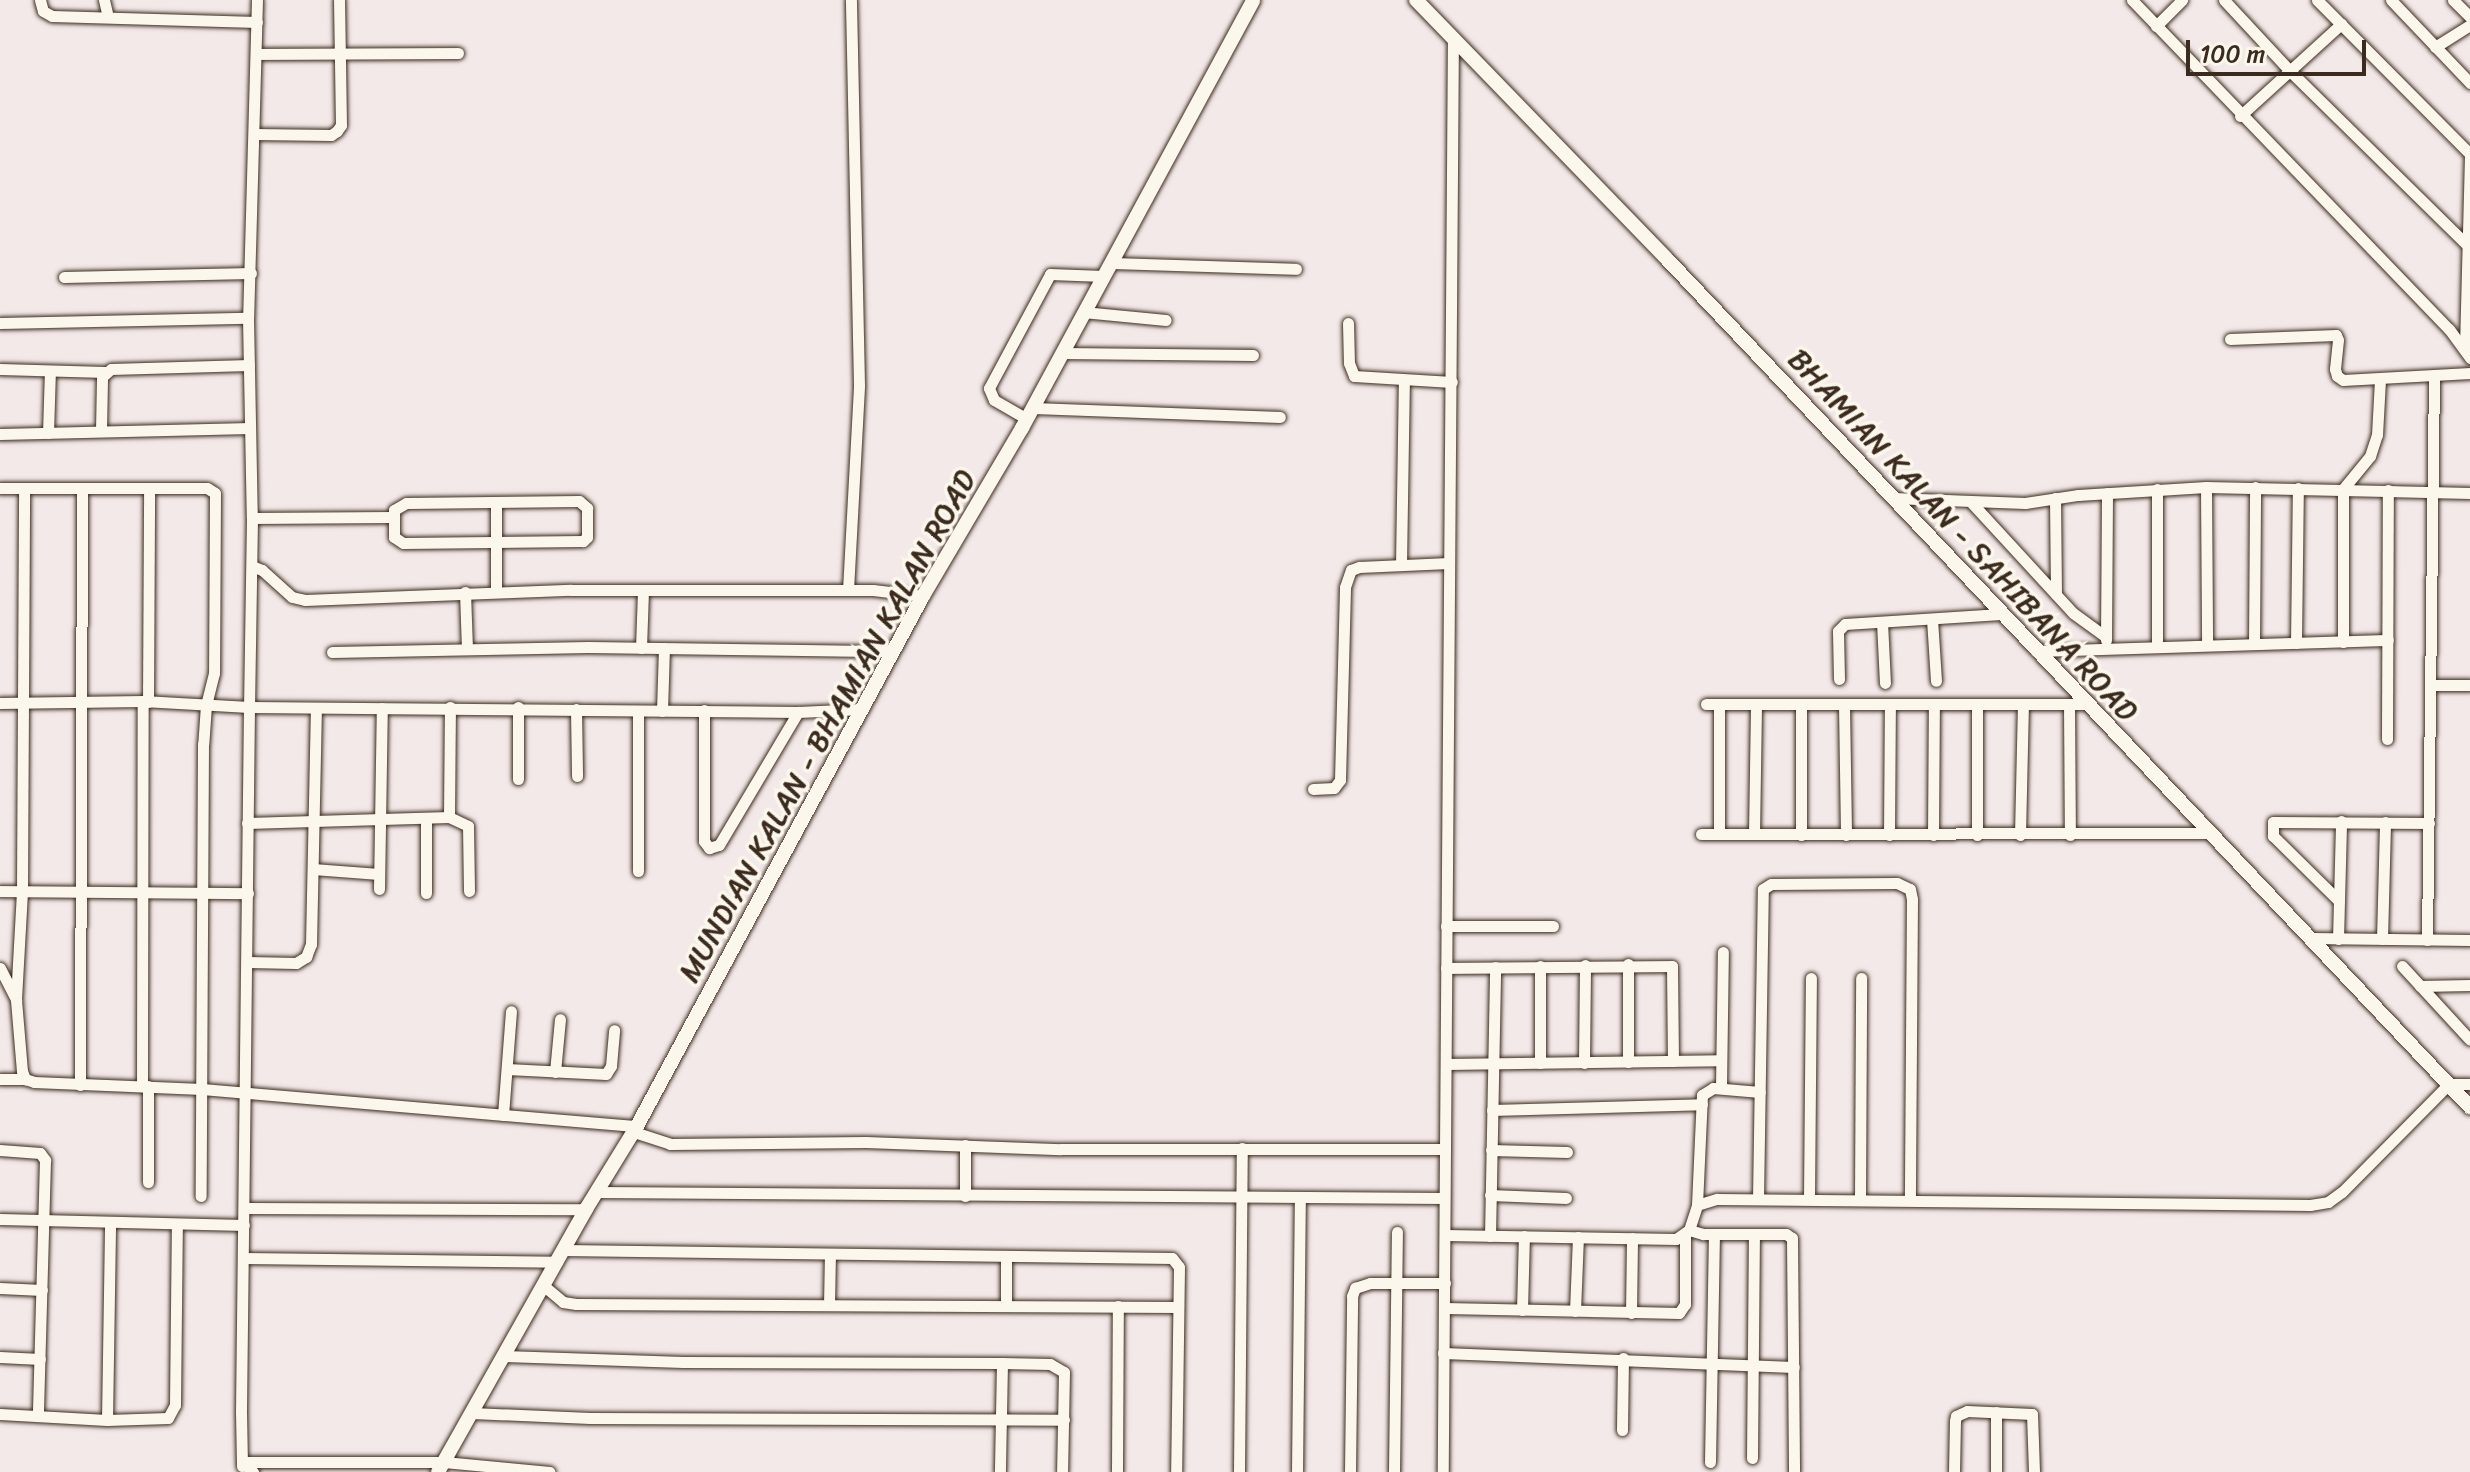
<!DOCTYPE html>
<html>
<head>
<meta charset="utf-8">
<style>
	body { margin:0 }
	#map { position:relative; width:2470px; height:1472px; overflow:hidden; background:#f3e9e8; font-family:Sriracha,sans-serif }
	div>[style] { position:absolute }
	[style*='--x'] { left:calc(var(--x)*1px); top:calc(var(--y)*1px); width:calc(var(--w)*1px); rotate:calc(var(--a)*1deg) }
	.roads { filter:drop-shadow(0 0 2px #3b2a1e) drop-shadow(0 0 2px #3b2a1e) }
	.minor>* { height:11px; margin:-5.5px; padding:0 5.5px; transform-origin:5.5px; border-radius:5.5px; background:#fbf7ec }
	.tertiary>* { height:14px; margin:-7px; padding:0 7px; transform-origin:7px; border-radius:7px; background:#fbf7ec }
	span { translate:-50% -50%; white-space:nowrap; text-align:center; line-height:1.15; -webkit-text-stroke:7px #fbf7ec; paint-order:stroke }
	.street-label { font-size:30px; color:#3b2a1e }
	.scale { position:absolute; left:2186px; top:40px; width:180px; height:36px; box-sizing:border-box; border:4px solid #3b2a1e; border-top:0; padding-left:10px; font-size:24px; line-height:28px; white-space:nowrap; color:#3b2a1e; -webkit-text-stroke:6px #fbf7ec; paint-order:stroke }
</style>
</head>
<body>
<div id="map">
	<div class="roads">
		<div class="minor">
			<div style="--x:40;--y:0;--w:11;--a:75"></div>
			<div style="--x:43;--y:11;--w:10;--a:29"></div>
			<div style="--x:52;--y:16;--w:205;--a:1.7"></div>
			<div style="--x:104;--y:0;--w:17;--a:77"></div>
			<div style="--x:257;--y:0;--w:318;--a:91.6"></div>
			<div style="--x:248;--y:318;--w:200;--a:88.9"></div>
			<div style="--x:252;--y:518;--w:189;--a:90.9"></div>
			<div style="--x:249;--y:707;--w:549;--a:0.52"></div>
			<div style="--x:798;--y:712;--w:65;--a:-2.6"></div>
			<div style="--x:2132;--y:0;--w:457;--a:46.1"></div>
			<div style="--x:2449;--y:329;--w:36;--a:54"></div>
			<div style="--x:2224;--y:0;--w:98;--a:47.1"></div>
			<div style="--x:2291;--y:72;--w:251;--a:44.5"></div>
			<div style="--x:2317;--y:0;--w:217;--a:45.2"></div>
			<div style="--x:2391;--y:0;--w:115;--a:46.4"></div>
			<div style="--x:2453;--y:0;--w:24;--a:45"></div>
			<div style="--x:2156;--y:26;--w:37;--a:-45"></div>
			<div style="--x:2435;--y:47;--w:41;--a:-32.2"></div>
			<div style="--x:256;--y:54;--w:202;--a:-0.3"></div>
			<div style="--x:2240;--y:116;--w:137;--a:-42.3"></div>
			<div style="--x:254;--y:134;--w:77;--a:0.7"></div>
			<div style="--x:331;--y:135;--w:7;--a:-34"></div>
			<div style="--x:337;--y:131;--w:7;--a:-56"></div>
			<div style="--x:341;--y:125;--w:125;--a:-90.9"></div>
			<div style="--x:1110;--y:263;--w:186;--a:1.8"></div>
			<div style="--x:64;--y:277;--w:187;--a:-1.2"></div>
			<div style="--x:1083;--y:312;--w:83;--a:5.5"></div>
			<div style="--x:0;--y:323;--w:248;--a:-1.2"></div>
			<div style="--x:1348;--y:323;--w:40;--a:88.6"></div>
			<div style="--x:1349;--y:363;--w:14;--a:69"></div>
			<div style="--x:1354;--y:376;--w:98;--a:3.5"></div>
			<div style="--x:2230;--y:339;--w:106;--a:-2.2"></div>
			<div style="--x:2336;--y:335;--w:5;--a:68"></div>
			<div style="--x:2338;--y:340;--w:29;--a:96"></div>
			<div style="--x:2335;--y:369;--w:7;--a:74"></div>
			<div style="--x:2337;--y:376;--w:7;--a:34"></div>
			<div style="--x:2343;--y:380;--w:127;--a:-3.2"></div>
			<div style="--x:2465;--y:347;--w:193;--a:-88.5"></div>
			<div style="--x:1062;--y:353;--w:191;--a:0.6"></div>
			<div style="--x:0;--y:369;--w:105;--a:1.6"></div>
			<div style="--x:1033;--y:408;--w:247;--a:2.1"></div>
			<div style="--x:1027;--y:419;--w:38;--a:-150"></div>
			<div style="--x:994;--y:400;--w:13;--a:-113"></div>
			<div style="--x:989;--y:388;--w:129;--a:-61.8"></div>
			<div style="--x:1050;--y:274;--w:53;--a:2.2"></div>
			<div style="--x:101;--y:431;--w:54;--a:-88.9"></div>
			<div style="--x:102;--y:377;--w:12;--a:-42"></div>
			<div style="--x:111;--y:369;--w:138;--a:-1.7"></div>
			<div style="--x:48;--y:433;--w:62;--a:-88.2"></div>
			<div style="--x:0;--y:434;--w:250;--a:-1.4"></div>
			<div style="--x:2206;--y:487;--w:158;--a:89.6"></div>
			<div style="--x:0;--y:488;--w:207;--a:0"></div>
			<div style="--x:207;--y:488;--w:9;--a:32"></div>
			<div style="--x:215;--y:493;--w:180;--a:90.3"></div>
			<div style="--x:214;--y:673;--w:33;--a:104"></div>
			<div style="--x:206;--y:705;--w:39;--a:94"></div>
			<div style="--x:203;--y:744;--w:452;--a:90.3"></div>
			<div style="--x:2157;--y:489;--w:158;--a:90"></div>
			<div style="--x:1892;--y:498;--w:133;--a:2.2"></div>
			<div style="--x:2025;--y:503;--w:54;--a:-8.6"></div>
			<div style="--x:2078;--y:495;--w:128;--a:-3.6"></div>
			<div style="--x:2206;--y:487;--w:264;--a:1.3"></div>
			<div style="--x:2055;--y:498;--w:96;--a:89.4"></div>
			<div style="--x:579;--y:501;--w:11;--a:41"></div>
			<div style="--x:587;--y:508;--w:29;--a:90"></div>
			<div style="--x:587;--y:537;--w:6;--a:135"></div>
			<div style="--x:583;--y:541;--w:180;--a:179.4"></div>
			<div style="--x:403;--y:543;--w:11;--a:-146"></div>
			<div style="--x:394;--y:537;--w:27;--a:-90"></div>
			<div style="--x:394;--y:510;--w:14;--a:-30"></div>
			<div style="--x:406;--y:503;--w:173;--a:-0.7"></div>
			<div style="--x:1970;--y:501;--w:152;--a:47.4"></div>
			<div style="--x:2073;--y:613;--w:41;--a:36"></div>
			<div style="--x:252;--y:518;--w:141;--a:-0.4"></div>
			<div style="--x:1401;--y:565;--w:185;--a:-89.1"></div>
			<div style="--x:252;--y:566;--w:11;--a:22"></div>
			<div style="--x:262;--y:570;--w:40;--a:42"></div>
			<div style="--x:292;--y:597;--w:13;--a:13"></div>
			<div style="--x:305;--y:600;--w:266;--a:-2.2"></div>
			<div style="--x:571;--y:590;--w:302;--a:0"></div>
			<div style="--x:873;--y:590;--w:50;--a:6.8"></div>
			<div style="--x:848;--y:590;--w:205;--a:-86.9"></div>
			<div style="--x:859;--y:385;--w:385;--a:-91.2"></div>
			<div style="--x:496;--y:591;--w:89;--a:-90"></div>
			<div style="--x:465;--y:592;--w:57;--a:88"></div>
			<div style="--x:1932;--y:619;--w:62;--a:86.3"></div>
			<div style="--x:1882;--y:622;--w:61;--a:87.2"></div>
			<div style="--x:2106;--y:640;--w:147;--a:-89.6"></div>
			<div style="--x:2343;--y:642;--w:153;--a:-90"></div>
			<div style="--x:2343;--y:489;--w:43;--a:-50.7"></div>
			<div style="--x:2370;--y:456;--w:22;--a:-72"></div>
			<div style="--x:2377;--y:435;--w:56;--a:-86.9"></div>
			<div style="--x:2296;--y:643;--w:155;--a:-89.3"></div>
			<div style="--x:2254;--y:644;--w:157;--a:-89.6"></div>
			<div style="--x:641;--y:648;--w:57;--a:-88"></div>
			<div style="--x:2036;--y:651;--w:352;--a:-1.8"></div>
			<div style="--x:332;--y:652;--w:256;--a:-1.1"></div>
			<div style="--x:588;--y:647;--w:305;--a:0.8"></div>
			<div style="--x:1839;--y:679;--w:48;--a:-91.2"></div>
			<div style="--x:1838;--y:631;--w:10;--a:-45"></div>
			<div style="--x:1845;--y:624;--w:156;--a:-3.7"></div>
			<div style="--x:2432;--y:685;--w:38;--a:0"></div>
			<div style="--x:148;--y:702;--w:214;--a:-89.7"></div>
			<div style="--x:0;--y:703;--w:143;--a:-0.8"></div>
			<div style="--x:143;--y:701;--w:106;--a:3.2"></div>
			<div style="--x:249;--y:707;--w:705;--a:90.65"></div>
			<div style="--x:241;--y:1412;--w:50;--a:88.9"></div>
			<div style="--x:242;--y:1462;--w:15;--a:42"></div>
			<div style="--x:1706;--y:704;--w:379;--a:0"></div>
			<div style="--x:1719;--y:704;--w:130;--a:90"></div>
			<div style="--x:1801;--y:704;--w:131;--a:90"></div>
			<div style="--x:2069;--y:704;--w:131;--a:89.6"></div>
			<div style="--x:1844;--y:705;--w:130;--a:89.1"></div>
			<div style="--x:576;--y:709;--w:67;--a:89.1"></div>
			<div style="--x:704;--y:710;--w:131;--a:90"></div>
			<div style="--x:704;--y:841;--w:9;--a:54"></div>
			<div style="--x:709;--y:848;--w:10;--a:-17"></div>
			<div style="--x:719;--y:845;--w:155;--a:-59.3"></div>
			<div style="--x:638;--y:711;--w:160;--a:90"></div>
			<div style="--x:662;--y:711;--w:63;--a:-88.2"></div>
			<div style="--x:2387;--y:739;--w:249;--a:-89.8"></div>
			<div style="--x:518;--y:779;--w:72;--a:-90"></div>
			<div style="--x:1313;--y:789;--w:21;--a:-3"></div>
			<div style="--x:1334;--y:788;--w:10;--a:-53"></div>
			<div style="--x:1340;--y:780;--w:193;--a:-88.5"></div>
			<div style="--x:1345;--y:587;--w:18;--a:-71"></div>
			<div style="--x:1351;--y:570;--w:9;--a:-21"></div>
			<div style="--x:1359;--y:567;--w:90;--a:-2.5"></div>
			<div style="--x:449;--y:817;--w:21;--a:25"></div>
			<div style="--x:468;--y:826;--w:65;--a:89.1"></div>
			<div style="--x:247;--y:823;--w:202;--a:-1.7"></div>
			<div style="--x:449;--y:817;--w:110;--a:-89.5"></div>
			<div style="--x:1701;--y:834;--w:507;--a:-0.11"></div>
			<div style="--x:1754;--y:834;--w:130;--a:-89.1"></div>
			<div style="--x:1889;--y:835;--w:130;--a:-89.6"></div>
			<div style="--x:1933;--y:835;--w:130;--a:-89.6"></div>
			<div style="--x:1977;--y:835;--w:130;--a:-90"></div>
			<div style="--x:2020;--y:835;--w:129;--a:-88.7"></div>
			<div style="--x:313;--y:869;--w:66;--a:4.3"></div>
			<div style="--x:379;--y:889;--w:181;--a:-89.1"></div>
			<div style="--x:0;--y:891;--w:248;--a:0.5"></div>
			<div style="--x:426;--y:893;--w:74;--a:-90"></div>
			<div style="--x:2339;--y:901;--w:93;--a:-135.4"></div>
			<div style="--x:2273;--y:836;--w:14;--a:-90"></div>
			<div style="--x:2273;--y:822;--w:156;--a:0.4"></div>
			<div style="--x:1446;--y:926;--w:107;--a:0"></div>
			<div style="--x:2311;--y:938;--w:159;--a:0.7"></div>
			<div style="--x:2338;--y:939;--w:118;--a:-88.5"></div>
			<div style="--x:2382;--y:939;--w:117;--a:-88.5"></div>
			<div style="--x:2427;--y:940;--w:563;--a:-89.29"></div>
			<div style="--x:248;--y:962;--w:48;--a:1.2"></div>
			<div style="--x:296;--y:963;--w:12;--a:-31"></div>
			<div style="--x:306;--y:957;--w:14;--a:-69"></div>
			<div style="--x:311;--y:944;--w:236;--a:-88.8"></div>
			<div style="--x:1628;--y:964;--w:98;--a:90"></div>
			<div style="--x:1540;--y:966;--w:97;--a:90"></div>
			<div style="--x:2402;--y:966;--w:100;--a:47.4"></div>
			<div style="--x:0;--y:968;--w:36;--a:63"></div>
			<div style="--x:16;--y:1000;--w:71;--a:85.2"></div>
			<div style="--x:22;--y:1071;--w:9;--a:69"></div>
			<div style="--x:25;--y:1079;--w:9;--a:18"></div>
			<div style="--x:34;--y:1082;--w:168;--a:2.4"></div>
			<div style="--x:202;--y:1089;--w:437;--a:4.9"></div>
			<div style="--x:1446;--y:968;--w:226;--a:-0.5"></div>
			<div style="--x:1672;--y:966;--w:95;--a:89.4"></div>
			<div style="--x:2420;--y:986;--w:50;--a:-1.1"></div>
			<div style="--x:16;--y:999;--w:108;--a:-86.8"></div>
			<div style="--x:22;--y:891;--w:403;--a:-89.7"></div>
			<div style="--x:1584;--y:1063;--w:98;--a:-89.4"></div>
			<div style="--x:1446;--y:1064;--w:275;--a:-0.8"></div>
			<div style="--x:507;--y:1069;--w:99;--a:2.9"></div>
			<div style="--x:606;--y:1074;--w:9;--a:-58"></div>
			<div style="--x:611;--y:1066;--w:36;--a:-85"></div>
			<div style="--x:555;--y:1072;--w:53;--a:-84.6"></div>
			<div style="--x:0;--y:1079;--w:25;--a:0"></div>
			<div style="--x:80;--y:1085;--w:597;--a:-89.81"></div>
			<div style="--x:142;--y:1086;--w:385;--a:-89.9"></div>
			<div style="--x:148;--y:1086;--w:96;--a:90"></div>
			<div style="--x:1721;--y:1088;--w:136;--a:-89.2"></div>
			<div style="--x:1492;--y:1110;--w:210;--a:-1.6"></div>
			<div style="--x:503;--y:1115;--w:104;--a:-85.6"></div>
			<div style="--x:634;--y:1132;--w:38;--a:18"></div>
			<div style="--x:670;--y:1144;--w:196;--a:-0.6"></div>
			<div style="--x:866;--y:1142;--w:195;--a:2.1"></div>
			<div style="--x:1061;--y:1149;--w:384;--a:0"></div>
			<div style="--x:1445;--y:1149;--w:323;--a:90.4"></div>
			<div style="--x:1445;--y:1149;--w:1111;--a:-89.59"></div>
			<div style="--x:0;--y:1150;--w:40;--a:4.3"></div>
			<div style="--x:40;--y:1153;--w:9;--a:54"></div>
			<div style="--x:45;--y:1160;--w:256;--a:91.6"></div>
			<div style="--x:1491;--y:1150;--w:76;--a:1.5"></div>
			<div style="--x:596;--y:1192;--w:848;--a:0.41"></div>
			<div style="--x:1490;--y:1195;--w:76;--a:2.3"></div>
			<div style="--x:965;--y:1196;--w:51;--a:-90"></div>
			<div style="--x:1758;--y:1199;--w:310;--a:-89.1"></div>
			<div style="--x:1763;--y:889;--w:9;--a:-32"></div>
			<div style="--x:1771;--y:884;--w:126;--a:-0.5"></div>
			<div style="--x:1897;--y:883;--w:14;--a:25"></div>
			<div style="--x:1910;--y:889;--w:10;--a:79"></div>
			<div style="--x:1912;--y:899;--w:301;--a:90.4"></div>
			<div style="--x:1809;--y:1199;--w:221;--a:-89.5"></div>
			<div style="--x:1860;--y:1199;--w:221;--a:-89.7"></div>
			<div style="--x:1697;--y:1205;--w:110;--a:-87.4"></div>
			<div style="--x:1702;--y:1095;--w:13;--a:-32"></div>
			<div style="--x:1713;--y:1088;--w:47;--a:4.9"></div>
			<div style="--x:244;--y:1208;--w:342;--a:0.2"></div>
			<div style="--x:0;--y:1219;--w:244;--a:1.4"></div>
			<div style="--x:1689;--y:1230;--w:15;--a:16"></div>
			<div style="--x:1703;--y:1234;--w:83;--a:0"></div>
			<div style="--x:1786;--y:1234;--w:7;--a:34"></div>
			<div style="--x:1792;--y:1238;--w:234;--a:89.5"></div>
			<div style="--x:1445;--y:1235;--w:231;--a:1"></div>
			<div style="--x:1676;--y:1239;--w:16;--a:-35"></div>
			<div style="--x:1689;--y:1230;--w:26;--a:-72"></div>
			<div style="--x:1697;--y:1205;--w:21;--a:-17"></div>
			<div style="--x:1717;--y:1199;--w:593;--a:0.58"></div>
			<div style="--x:2310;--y:1205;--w:18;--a:-9"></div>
			<div style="--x:2328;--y:1202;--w:17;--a:-36"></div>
			<div style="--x:2342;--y:1192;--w:152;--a:-45.3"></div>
			<div style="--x:2449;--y:1084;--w:21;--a:0"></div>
			<div style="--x:1490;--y:1236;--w:269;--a:-88.9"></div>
			<div style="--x:563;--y:1250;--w:609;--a:0.75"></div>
			<div style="--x:1172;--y:1258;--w:11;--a:52"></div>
			<div style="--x:1179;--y:1267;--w:205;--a:90.8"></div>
			<div style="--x:1006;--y:1256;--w:49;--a:90"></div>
			<div style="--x:244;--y:1258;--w:313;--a:0.7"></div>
			<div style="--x:544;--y:1286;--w:25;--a:40"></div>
			<div style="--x:563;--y:1302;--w:13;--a:9"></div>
			<div style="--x:576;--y:1304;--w:602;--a:0.29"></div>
			<div style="--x:0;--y:1288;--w:42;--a:2.7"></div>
			<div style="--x:829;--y:1305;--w:51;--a:-88.9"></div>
			<div style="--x:1445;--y:1308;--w:234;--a:1.2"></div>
			<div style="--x:1679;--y:1313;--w:11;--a:-56"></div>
			<div style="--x:1685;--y:1304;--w:68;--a:-90"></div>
			<div style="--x:1522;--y:1310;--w:74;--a:-88.5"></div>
			<div style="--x:1575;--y:1311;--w:74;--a:-87.7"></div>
			<div style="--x:1631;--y:1313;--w:75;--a:-89.2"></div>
			<div style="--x:1443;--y:1353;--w:351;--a:2.3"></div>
			<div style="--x:504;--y:1356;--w:179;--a:1.9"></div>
			<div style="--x:683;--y:1362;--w:319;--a:0.2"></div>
			<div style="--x:1002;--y:1363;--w:109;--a:91.1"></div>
			<div style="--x:0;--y:1357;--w:40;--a:2.9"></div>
			<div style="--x:1002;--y:1363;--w:48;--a:1.2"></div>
			<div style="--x:1050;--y:1364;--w:16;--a:30"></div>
			<div style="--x:1064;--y:1372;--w:100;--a:91.1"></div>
			<div style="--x:472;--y:1413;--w:118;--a:2.4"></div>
			<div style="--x:590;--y:1418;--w:474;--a:0.2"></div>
			<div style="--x:0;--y:1414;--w:107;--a:3.2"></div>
			<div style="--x:107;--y:1420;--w:61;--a:-1.9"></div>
			<div style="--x:168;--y:1418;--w:15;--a:-62"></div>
			<div style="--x:175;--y:1405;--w:180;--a:-89.4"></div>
			<div style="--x:107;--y:1420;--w:197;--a:-89.1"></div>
			<div style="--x:1622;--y:1430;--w:72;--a:-89.2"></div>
			<div style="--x:1752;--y:1458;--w:223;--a:-89.5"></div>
			<div style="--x:1710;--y:1462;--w:227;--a:-89"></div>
			<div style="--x:242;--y:1466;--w:4;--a:-90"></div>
			<div style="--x:242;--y:1462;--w:202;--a:0"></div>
			<div style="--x:444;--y:1462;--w:106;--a:5.4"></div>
			<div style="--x:1117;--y:1472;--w:166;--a:-89.7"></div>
			<div style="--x:1239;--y:1472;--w:324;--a:-89.5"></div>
			<div style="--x:1297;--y:1472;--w:274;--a:-89.4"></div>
			<div style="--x:1350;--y:1472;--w:176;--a:-89.3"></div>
			<div style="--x:1352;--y:1296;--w:9;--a:-69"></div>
			<div style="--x:1355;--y:1288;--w:16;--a:-18"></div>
			<div style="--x:1370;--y:1283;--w:75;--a:0"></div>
			<div style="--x:1394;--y:1472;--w:240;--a:-89.3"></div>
			<div style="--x:1954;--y:1472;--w:51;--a:-88.9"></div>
			<div style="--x:1955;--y:1421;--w:5;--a:-79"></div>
			<div style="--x:1956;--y:1416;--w:12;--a:-24"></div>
			<div style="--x:1967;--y:1411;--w:65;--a:2.6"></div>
			<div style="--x:2032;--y:1414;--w:58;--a:88"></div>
			<div style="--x:1996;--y:1472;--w:60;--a:-90"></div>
		</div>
		<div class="tertiary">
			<div style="--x:1416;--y:0;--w:358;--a:45.9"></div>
			<div style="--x:1665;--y:257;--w:1171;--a:46.56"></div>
			<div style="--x:438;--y:1472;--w:302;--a:-60.6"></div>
			<div style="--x:586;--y:1209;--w:97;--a:-58.4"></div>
			<div style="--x:637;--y:1126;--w:602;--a:-61.65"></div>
			<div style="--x:923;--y:596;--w:195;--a:-59.5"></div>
			<div style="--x:1022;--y:428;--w:486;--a:-61.6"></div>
		</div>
	</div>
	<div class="street-label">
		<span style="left:1963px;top:535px;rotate:47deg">BHAMIAN KALAN - SAHIBANA ROAD</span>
		<span style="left:827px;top:726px;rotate:-61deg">MUNDIAN KALAN - BHAMIAN KALAN ROAD</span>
	</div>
	<div class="scale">100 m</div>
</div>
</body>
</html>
